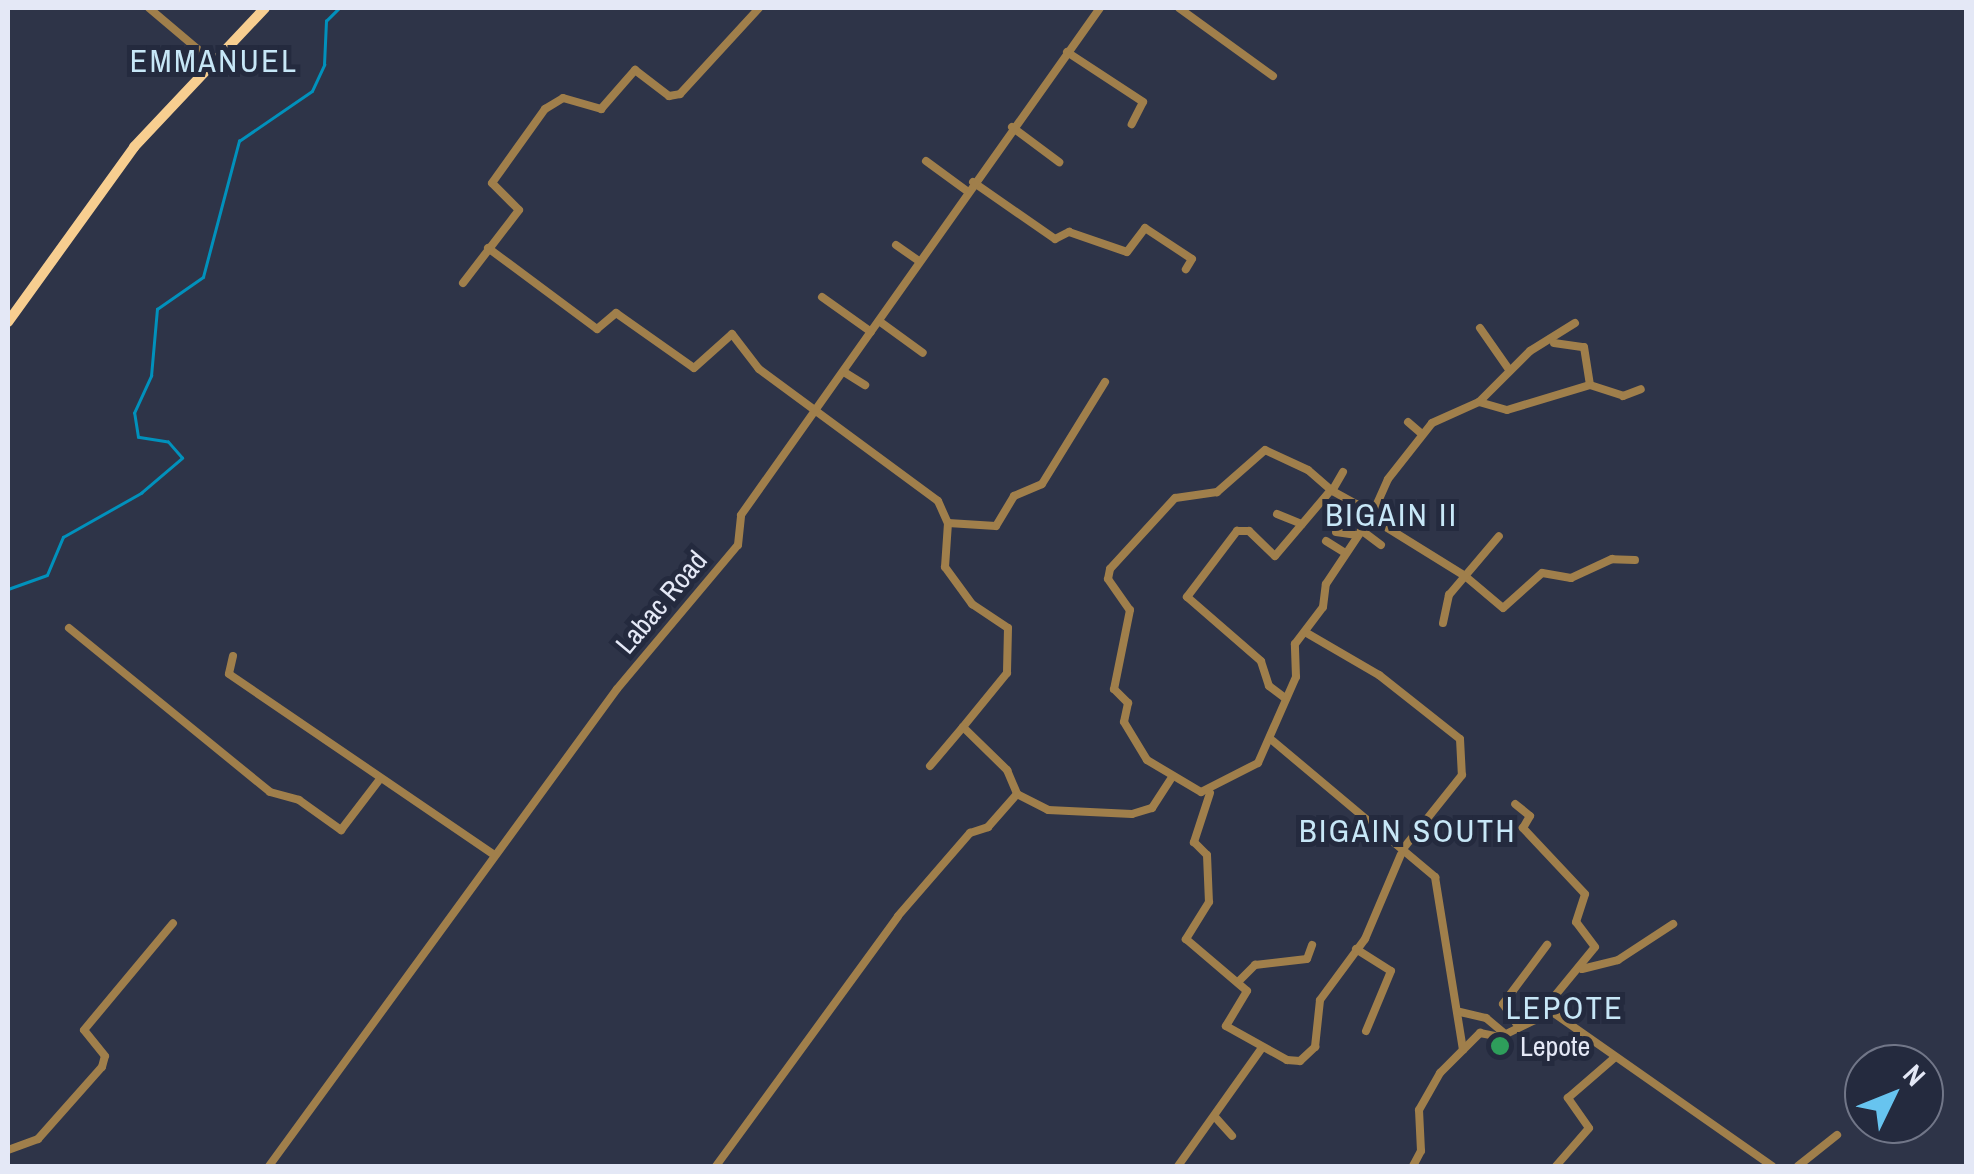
<!DOCTYPE html>
<html>
<head>
<meta charset="utf-8">
<style>
	body { margin:0 }
	#map { position:relative; width:1974px; height:1174px; overflow:hidden; background:#2e3448; font-family:"Archivo Narrow",sans-serif }
	div>[style] { position:absolute }
	[style*='--x'] { left:calc(var(--x)*1px); top:calc(var(--y)*1px); width:calc(var(--w)*1px); rotate:calc(var(--a)*1deg) }
	.stream>* { height:2.5px; margin:-1.25px; padding:0 1.25px; transform-origin:1.25px; border-radius:1.25px; background:#0191bc }
	.minor>* { height:8px; margin:-4px; padding:0 4px; transform-origin:4px; border-radius:4px; background:#a07f4b }
	.major>* { height:10px; margin:-5px; padding:0 5px; transform-origin:5px; border-radius:5px; background:#f7ce90 }
	.dots>* { width:28px; height:28px; translate:-50% -50%; box-sizing:border-box; border:5px solid #242a3e; border-radius:50% }
	span { translate:-50% -50%; white-space:nowrap; text-align:center; line-height:1.15; -webkit-text-stroke:10px #242a3e; paint-order:stroke }
	.street-label { font-size:28px; color:#e4e8f6 }
	.poi-label { font-size:28px; color:#e4e8f6 }
	.left { translate:0 -50%; text-align:left }
	.quarter-label { font-size:32px; color:#c7e7f7; letter-spacing:2.5px }
	.frame { position:absolute; inset:0; border:10px solid #e4e8f6; pointer-events:none }
	.north { position:absolute; left:1844px; top:1044px; width:100px; height:100px; box-sizing:border-box; background:#242a3e; border:2px solid #717688; border-radius:50%; rotate:47deg; font-size:28px; font-weight:700; line-height:40px; text-align:center; color:#e4e8f6 }
	.north::after { content:''; display:block; margin:auto; width:35px; height:45px; background:#67c4ef; clip-path:polygon(50% 0,100% 100%,50% 72%,0 100%) }
</style>
</head>
<body>
<div id="map">
	<div class="stream">
		<div style="--x:8;--y:589;--w:41;--a:-19.7"></div>
		<div style="--x:47;--y:575;--w:41;--a:-67.2"></div>
		<div style="--x:63;--y:537;--w:90;--a:-29.4"></div>
		<div style="--x:141;--y:493;--w:54;--a:-40.5"></div>
		<div style="--x:182;--y:458;--w:21;--a:-131"></div>
		<div style="--x:168;--y:442;--w:30;--a:-171"></div>
		<div style="--x:138;--y:437;--w:24;--a:-99"></div>
		<div style="--x:134;--y:413;--w:41;--a:-65.3"></div>
		<div style="--x:151;--y:376;--w:67;--a:-84.9"></div>
		<div style="--x:157;--y:309;--w:56;--a:-34.8"></div>
		<div style="--x:203;--y:277;--w:141;--a:-75.2"></div>
		<div style="--x:239;--y:141;--w:88;--a:-34.4"></div>
		<div style="--x:312;--y:91;--w:29;--a:-65"></div>
		<div style="--x:324;--y:65;--w:44;--a:-87.4"></div>
		<div style="--x:326;--y:21;--w:18;--a:-45"></div>
	</div>
	<div class="minor">
		<div style="--x:149;--y:8;--w:84;--a:40.2"></div>
		<div style="--x:1179;--y:8;--w:116;--a:35.9"></div>
		<div style="--x:1067;--y:52;--w:91;--a:33.3"></div>
		<div style="--x:1143;--y:102;--w:25;--a:117"></div>
		<div style="--x:1012;--y:127;--w:59;--a:36.7"></div>
		<div style="--x:926;--y:161;--w:51;--a:36.2"></div>
		<div style="--x:973;--y:182;--w:100;--a:34.8"></div>
		<div style="--x:1055;--y:239;--w:16;--a:-27"></div>
		<div style="--x:1069;--y:232;--w:61;--a:19"></div>
		<div style="--x:1127;--y:252;--w:30;--a:-53"></div>
		<div style="--x:1145;--y:228;--w:56;--a:33.4"></div>
		<div style="--x:1192;--y:259;--w:12;--a:121"></div>
		<div style="--x:896;--y:245;--w:28;--a:35"></div>
		<div style="--x:488;--y:248;--w:136;--a:36.6"></div>
		<div style="--x:597;--y:329;--w:25;--a:-40"></div>
		<div style="--x:616;--y:313;--w:95;--a:35.2"></div>
		<div style="--x:694;--y:368;--w:51;--a:-41.8"></div>
		<div style="--x:732;--y:334;--w:44;--a:52.4"></div>
		<div style="--x:759;--y:369;--w:222;--a:36.4"></div>
		<div style="--x:938;--y:501;--w:24;--a:66"></div>
		<div style="--x:948;--y:523;--w:44;--a:93.9"></div>
		<div style="--x:945;--y:567;--w:46;--a:53.9"></div>
		<div style="--x:972;--y:604;--w:43;--a:33.7"></div>
		<div style="--x:1008;--y:628;--w:45;--a:91.3"></div>
		<div style="--x:1007;--y:673;--w:70;--a:129.2"></div>
		<div style="--x:963;--y:727;--w:62;--a:44.3"></div>
		<div style="--x:1007;--y:770;--w:26;--a:67"></div>
		<div style="--x:1017;--y:794;--w:35;--a:27"></div>
		<div style="--x:1048;--y:810;--w:84;--a:2.7"></div>
		<div style="--x:1132;--y:814;--w:21;--a:-17"></div>
		<div style="--x:1152;--y:808;--w:35;--a:-57"></div>
		<div style="--x:463;--y:283;--w:92;--a:-52.5"></div>
		<div style="--x:519;--y:210;--w:38;--a:-135"></div>
		<div style="--x:492;--y:183;--w:91;--a:-54.4"></div>
		<div style="--x:545;--y:109;--w:21;--a:-31"></div>
		<div style="--x:563;--y:98;--w:40;--a:16"></div>
		<div style="--x:601;--y:109;--w:52;--a:-48.9"></div>
		<div style="--x:635;--y:70;--w:43;--a:37.4"></div>
		<div style="--x:669;--y:96;--w:11;--a:-10"></div>
		<div style="--x:680;--y:94;--w:117;--a:-47.4"></div>
		<div style="--x:822;--y:297;--w:60;--a:35.5"></div>
		<div style="--x:879;--y:321;--w:54;--a:36"></div>
		<div style="--x:1480;--y:328;--w:52;--a:55.1"></div>
		<div style="--x:1554;--y:343;--w:30;--a:8"></div>
		<div style="--x:1584;--y:347;--w:38;--a:81"></div>
		<div style="--x:844;--y:372;--w:25;--a:32"></div>
		<div style="--x:1479;--y:402;--w:72;--a:-45"></div>
		<div style="--x:1530;--y:351;--w:53;--a:-31.9"></div>
		<div style="--x:1408;--y:422;--w:18;--a:41"></div>
		<div style="--x:1332;--y:491;--w:22;--a:-60"></div>
		<div style="--x:1277;--y:514;--w:27;--a:22"></div>
		<div style="--x:948;--y:523;--w:48;--a:3.6"></div>
		<div style="--x:996;--y:526;--w:35;--a:-59"></div>
		<div style="--x:1014;--y:496;--w:30;--a:-23"></div>
		<div style="--x:1042;--y:484;--w:120;--a:-58.3"></div>
		<div style="--x:1361;--y:530;--w:25;--a:37"></div>
		<div style="--x:1336;--y:532;--w:21;--a:8"></div>
		<div style="--x:1326;--y:541;--w:22;--a:32"></div>
		<div style="--x:1635;--y:560;--w:23;--a:-178"></div>
		<div style="--x:1612;--y:559;--w:45;--a:155.1"></div>
		<div style="--x:1571;--y:578;--w:29;--a:-170"></div>
		<div style="--x:1542;--y:573;--w:52;--a:138.1"></div>
		<div style="--x:1503;--y:608;--w:50;--a:-139.9"></div>
		<div style="--x:1465;--y:576;--w:93;--a:-148.2"></div>
		<div style="--x:1386;--y:527;--w:18;--a:-139"></div>
		<div style="--x:1372;--y:515;--w:19;--a:-145"></div>
		<div style="--x:1356;--y:504;--w:29;--a:-151"></div>
		<div style="--x:1331;--y:490;--w:30;--a:-139"></div>
		<div style="--x:1308;--y:470;--w:47;--a:-155.1"></div>
		<div style="--x:1265;--y:450;--w:64;--a:138.8"></div>
		<div style="--x:1217;--y:492;--w:42;--a:171.9"></div>
		<div style="--x:1175;--y:498;--w:96;--a:132.5"></div>
		<div style="--x:1110;--y:569;--w:10;--a:101"></div>
		<div style="--x:1108;--y:579;--w:38;--a:55"></div>
		<div style="--x:1130;--y:610;--w:81;--a:101.4"></div>
		<div style="--x:1114;--y:689;--w:20;--a:45"></div>
		<div style="--x:1128;--y:703;--w:19;--a:102"></div>
		<div style="--x:1124;--y:722;--w:44;--a:58.8"></div>
		<div style="--x:1147;--y:760;--w:63;--a:30.7"></div>
		<div style="--x:1201;--y:792;--w:64;--a:-27"></div>
		<div style="--x:1258;--y:763;--w:94;--a:-66.2"></div>
		<div style="--x:1296;--y:677;--w:33;--a:-92"></div>
		<div style="--x:1295;--y:644;--w:46;--a:-52.9"></div>
		<div style="--x:1323;--y:607;--w:23;--a:-83"></div>
		<div style="--x:1326;--y:584;--w:83;--a:-56.3"></div>
		<div style="--x:1372;--y:515;--w:39;--a:-66"></div>
		<div style="--x:1388;--y:479;--w:71;--a:-51.8"></div>
		<div style="--x:1432;--y:423;--w:51;--a:-24.1"></div>
		<div style="--x:1479;--y:402;--w:29;--a:16"></div>
		<div style="--x:1507;--y:410;--w:87;--a:-16.8"></div>
		<div style="--x:1590;--y:385;--w:35;--a:18"></div>
		<div style="--x:1623;--y:396;--w:19;--a:-21"></div>
		<div style="--x:1443;--y:623;--w:29;--a:-78"></div>
		<div style="--x:1449;--y:595;--w:77;--a:-49.7"></div>
		<div style="--x:69;--y:628;--w:259;--a:39.2"></div>
		<div style="--x:270;--y:792;--w:30;--a:15"></div>
		<div style="--x:299;--y:800;--w:52;--a:35.5"></div>
		<div style="--x:341;--y:830;--w:64;--a:-52.6"></div>
		<div style="--x:1305;--y:632;--w:86;--a:30.2"></div>
		<div style="--x:1379;--y:675;--w:103;--a:38.3"></div>
		<div style="--x:1460;--y:739;--w:36;--a:87"></div>
		<div style="--x:1462;--y:775;--w:95;--a:128.6"></div>
		<div style="--x:233;--y:656;--w:18;--a:103"></div>
		<div style="--x:229;--y:674;--w:321;--a:34.3"></div>
		<div style="--x:1285;--y:698;--w:20;--a:-143"></div>
		<div style="--x:1269;--y:686;--w:26;--a:-108"></div>
		<div style="--x:1261;--y:661;--w:98;--a:-139.1"></div>
		<div style="--x:1187;--y:597;--w:83;--a:-52.9"></div>
		<div style="--x:1237;--y:531;--w:12;--a:0"></div>
		<div style="--x:1249;--y:531;--w:36;--a:44"></div>
		<div style="--x:1275;--y:556;--w:87;--a:-49.7"></div>
		<div style="--x:1273;--y:741;--w:212;--a:40"></div>
		<div style="--x:1435;--y:877;--w:175;--a:80.8"></div>
		<div style="--x:930;--y:766;--w:51;--a:-49.8"></div>
		<div style="--x:1210;--y:793;--w:52;--a:108.1"></div>
		<div style="--x:1194;--y:842;--w:18;--a:45"></div>
		<div style="--x:1207;--y:855;--w:47;--a:87.6"></div>
		<div style="--x:1209;--y:902;--w:44;--a:121.9"></div>
		<div style="--x:1186;--y:939;--w:80;--a:40.4"></div>
		<div style="--x:1247;--y:991;--w:41;--a:121"></div>
		<div style="--x:1226;--y:1026;--w:70;--a:29.1"></div>
		<div style="--x:1287;--y:1060;--w:13;--a:4"></div>
		<div style="--x:1300;--y:1061;--w:21;--a:-43"></div>
		<div style="--x:1315;--y:1047;--w:47;--a:-83.9"></div>
		<div style="--x:1320;--y:1000;--w:76;--a:-53.6"></div>
		<div style="--x:1365;--y:939;--w:92;--a:-67"></div>
		<div style="--x:1356;--y:949;--w:41;--a:32.2"></div>
		<div style="--x:1391;--y:971;--w:65;--a:112.6"></div>
		<div style="--x:1582;--y:969;--w:37;--a:-14"></div>
		<div style="--x:1618;--y:960;--w:66;--a:-33.2"></div>
		<div style="--x:1239;--y:981;--w:23;--a:-45"></div>
		<div style="--x:1255;--y:965;--w:52;--a:-6.6"></div>
		<div style="--x:1307;--y:959;--w:15;--a:-70"></div>
		<div style="--x:1548;--y:1009;--w:274;--a:35"></div>
		<div style="--x:1460;--y:1012;--w:27;--a:13"></div>
		<div style="--x:1486;--y:1018;--w:23;--a:40"></div>
		<div style="--x:1516;--y:1023;--w:23;--a:-124"></div>
		<div style="--x:1503;--y:1004;--w:74;--a:-53.3"></div>
		<div style="--x:1216;--y:1118;--w:24;--a:48"></div>
		<div style="--x:8;--y:1150;--w:32;--a:-20"></div>
		<div style="--x:38;--y:1139;--w:96;--a:-48.4"></div>
		<div style="--x:102;--y:1067;--w:11;--a:-75"></div>
		<div style="--x:105;--y:1056;--w:33;--a:-129"></div>
		<div style="--x:84;--y:1030;--w:139;--a:-50.2"></div>
		<div style="--x:269;--y:1166;--w:590;--a:-53.89"></div>
		<div style="--x:617;--y:689;--w:188;--a:-50"></div>
		<div style="--x:738;--y:545;--w:30;--a:-84"></div>
		<div style="--x:741;--y:515;--w:621;--a:-54.7"></div>
		<div style="--x:716;--y:1166;--w:309;--a:-53.9"></div>
		<div style="--x:898;--y:916;--w:110;--a:-49.1"></div>
		<div style="--x:970;--y:833;--w:19;--a:-18"></div>
		<div style="--x:988;--y:827;--w:44;--a:-48.7"></div>
		<div style="--x:1178;--y:1166;--w:143;--a:-54.6"></div>
		<div style="--x:1413;--y:1166;--w:17;--a:-62"></div>
		<div style="--x:1421;--y:1151;--w:41;--a:-92.8"></div>
		<div style="--x:1419;--y:1110;--w:43;--a:-60.4"></div>
		<div style="--x:1440;--y:1073;--w:57;--a:-45"></div>
		<div style="--x:1480;--y:1033;--w:20;--a:11"></div>
		<div style="--x:1500;--y:1037;--w:39;--a:-26"></div>
		<div style="--x:1535;--y:1020;--w:94;--a:-50.6"></div>
		<div style="--x:1595;--y:947;--w:31;--a:-127"></div>
		<div style="--x:1576;--y:922;--w:29;--a:-72"></div>
		<div style="--x:1585;--y:894;--w:91;--a:-133.2"></div>
		<div style="--x:1523;--y:828;--w:14;--a:-60"></div>
		<div style="--x:1530;--y:816;--w:19;--a:-141"></div>
		<div style="--x:1556;--y:1166;--w:50;--a:-49"></div>
		<div style="--x:1589;--y:1128;--w:37;--a:-125"></div>
		<div style="--x:1568;--y:1098;--w:60;--a:-40.9"></div>
		<div style="--x:1798;--y:1166;--w:50;--a:-38.5"></div>
	</div>
	<div class="major">
		<div style="--x:8;--y:322;--w:216;--a:-54.2"></div>
		<div style="--x:134;--y:147;--w:191;--a:-46.7"></div>
	</div>
	<div class="dots">
		<div style="left:1500px;top:1046px;background:#2e9e5b"></div>
	</div>
	<div class="street-label">
		<span style="left:661px;top:602px;rotate:-50deg">Labac Road</span>
	</div>
	<div class="poi-label">
		<span class="left" style="left:1520px;top:1046px">Lepote</span>
	</div>
	<div class="quarter-label">
		<span style="left:214px;top:61px">EMMANUEL</span>
		<span style="left:1392px;top:515px">BIGAIN II</span>
		<span style="left:1408px;top:831px">BIGAIN SOUTH</span>
		<span style="left:1565px;top:1008px">LEPOTE</span>
	</div>
	<div class="frame"></div>
	<div class="north">N</div>
</div>
</body>
</html>
